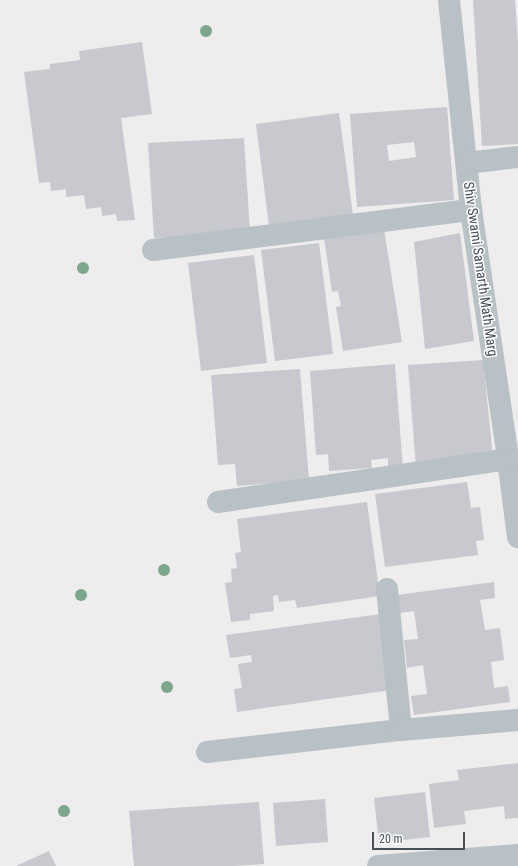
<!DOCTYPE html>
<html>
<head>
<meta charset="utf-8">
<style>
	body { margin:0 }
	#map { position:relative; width:518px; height:866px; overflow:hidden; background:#eeecec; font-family:"Roboto Condensed",sans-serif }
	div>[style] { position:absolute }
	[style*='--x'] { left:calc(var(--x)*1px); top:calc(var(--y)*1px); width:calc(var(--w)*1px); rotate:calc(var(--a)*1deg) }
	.building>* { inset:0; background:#c7c9ce }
	.minor>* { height:22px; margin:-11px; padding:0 11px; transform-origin:11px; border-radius:11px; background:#b8c1c6 }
	.trees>* { width:12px; height:12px; margin:-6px; border-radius:50%; background:#7da78d }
	span { translate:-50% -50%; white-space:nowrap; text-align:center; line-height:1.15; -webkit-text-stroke:3px #fff; paint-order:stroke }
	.street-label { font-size:14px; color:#465056 }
	.scale { position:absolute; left:372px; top:832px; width:93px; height:18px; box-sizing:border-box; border:2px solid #465056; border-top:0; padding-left:5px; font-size:12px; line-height:14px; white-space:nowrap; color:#465056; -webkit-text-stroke:3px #fff; paint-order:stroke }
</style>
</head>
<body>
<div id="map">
	<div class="building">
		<div style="clip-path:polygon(473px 0,515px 0,518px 43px,518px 144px,482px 146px)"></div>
		<div style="clip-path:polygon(142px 42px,152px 114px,121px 118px,135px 220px,117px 221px,116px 214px,102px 216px,101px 207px,86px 209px,84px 195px,66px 197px,66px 189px,51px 191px,50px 182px,39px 183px,24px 72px,50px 69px,50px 64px,80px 60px,79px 51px)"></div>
		<div style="clip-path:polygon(evenodd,447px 107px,454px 200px,357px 207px,350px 114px,447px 107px,414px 142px,416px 157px,389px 161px,387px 145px,414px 142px)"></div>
		<div style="clip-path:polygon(339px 113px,353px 215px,269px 226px,256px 124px)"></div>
		<div style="clip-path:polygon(244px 138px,250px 233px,154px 238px,148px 143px)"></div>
		<div style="clip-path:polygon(384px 229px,402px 342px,343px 351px,336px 307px,341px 306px,338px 291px,332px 292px,324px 238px)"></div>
		<div style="clip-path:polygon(460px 233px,474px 341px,425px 349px,414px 242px)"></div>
		<div style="clip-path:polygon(319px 243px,333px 354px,275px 361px,261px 250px)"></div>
		<div style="clip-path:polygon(254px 255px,267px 363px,201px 371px,188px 263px)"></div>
		<div style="clip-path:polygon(483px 360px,493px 457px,416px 467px,408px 365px)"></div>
		<div style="clip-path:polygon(395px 364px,403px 469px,388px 470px,388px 458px,371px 460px,372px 468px,329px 471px,328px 454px,316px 455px,310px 371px)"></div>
		<div style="clip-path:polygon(300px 369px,309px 480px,237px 486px,235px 464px,218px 465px,211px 375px)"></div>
		<div style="clip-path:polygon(467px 482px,471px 508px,480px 507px,484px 540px,476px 541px,478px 555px,385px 567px,375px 494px)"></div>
		<div style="clip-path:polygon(367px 502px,380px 596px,297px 608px,295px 600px,279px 602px,278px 595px,273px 596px,274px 611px,250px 614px,250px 620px,231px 622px,225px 583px,232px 582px,231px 569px,237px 568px,235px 553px,241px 552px,237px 519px)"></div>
		<div style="clip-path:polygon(494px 582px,495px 598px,480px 600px,485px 630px,500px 628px,504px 660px,491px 662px,494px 688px,508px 686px,510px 702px,414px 715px,411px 696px,427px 694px,423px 665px,407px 668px,404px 640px,418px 639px,414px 611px,400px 613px,397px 595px)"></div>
		<div style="clip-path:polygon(381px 614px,391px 690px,237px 712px,234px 689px,242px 688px,238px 664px,252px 662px,251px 655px,230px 658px,226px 635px)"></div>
		<div style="clip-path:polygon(518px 763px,518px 818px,505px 819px,504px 806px,464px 811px,466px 824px,434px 828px,429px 784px,459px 780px,457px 770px)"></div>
		<div style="clip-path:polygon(425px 792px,430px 837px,379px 843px,374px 798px)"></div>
		<div style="clip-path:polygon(325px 799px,328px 842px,276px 846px,273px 803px)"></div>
		<div style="clip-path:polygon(259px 802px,264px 864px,236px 866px,134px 866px,129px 811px)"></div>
		<div style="clip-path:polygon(49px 851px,56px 866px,16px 866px)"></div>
	</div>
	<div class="minor">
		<div style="--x:449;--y:0;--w:211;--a:84"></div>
		<div style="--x:471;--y:210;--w:252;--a:81.5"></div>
		<div style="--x:508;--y:459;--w:79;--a:82.7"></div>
		<div style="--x:467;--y:163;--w:51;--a:-6.7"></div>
		<div style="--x:153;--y:250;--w:321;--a:-7.2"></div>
		<div style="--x:218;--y:502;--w:293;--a:-8.4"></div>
		<div style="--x:387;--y:589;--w:142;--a:84.3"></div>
		<div style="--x:207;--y:752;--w:195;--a:-6.5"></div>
		<div style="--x:401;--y:730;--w:117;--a:-4.9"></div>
		<div style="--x:378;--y:866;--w:140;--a:-4.5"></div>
	</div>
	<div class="trees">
		<div style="left:206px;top:31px"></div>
		<div style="left:83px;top:268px"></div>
		<div style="left:164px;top:570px"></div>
		<div style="left:81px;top:595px"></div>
		<div style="left:167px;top:687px"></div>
		<div style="left:64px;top:811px"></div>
	</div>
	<div class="street-label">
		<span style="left:481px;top:269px;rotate:82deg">Shiv Swami Samarth Math Marg</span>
	</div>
	<div class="scale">20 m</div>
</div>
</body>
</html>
